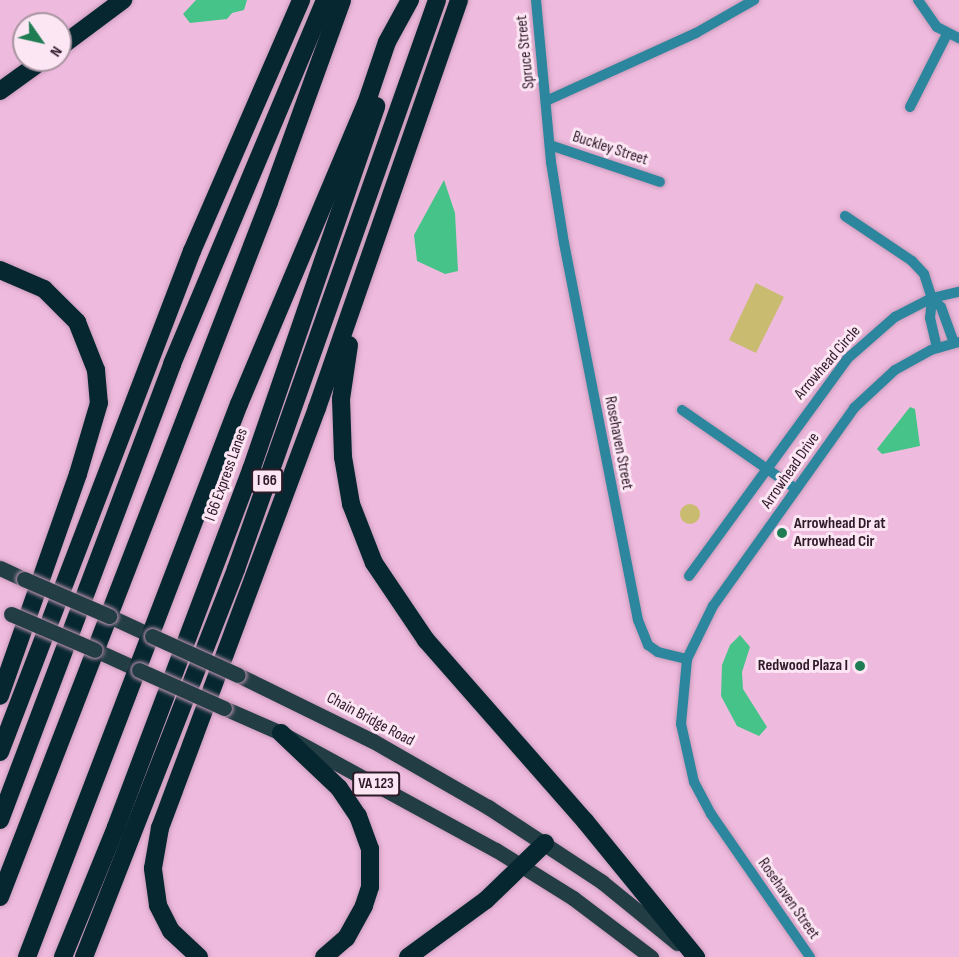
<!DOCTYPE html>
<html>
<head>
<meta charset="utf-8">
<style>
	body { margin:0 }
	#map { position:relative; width:959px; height:957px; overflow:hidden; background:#eebadd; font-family:"Sofia Sans Condensed",sans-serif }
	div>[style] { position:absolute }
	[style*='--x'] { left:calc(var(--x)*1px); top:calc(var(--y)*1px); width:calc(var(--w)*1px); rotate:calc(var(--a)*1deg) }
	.green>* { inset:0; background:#c9bc70 }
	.round { border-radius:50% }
	.water>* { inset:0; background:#46c388 }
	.roads { filter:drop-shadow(0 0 2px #c89ab9) drop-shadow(0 0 2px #c89ab9) }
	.minor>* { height:10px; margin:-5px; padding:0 5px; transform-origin:5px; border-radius:5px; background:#2b869e }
	.primary>* { height:15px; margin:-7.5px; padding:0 7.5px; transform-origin:7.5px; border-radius:7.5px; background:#233d44 }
	.motorway>* { height:18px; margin:-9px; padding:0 9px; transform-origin:9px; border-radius:9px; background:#06272f }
	.bridges { filter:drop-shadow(0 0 2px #c89ab9) drop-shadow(0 0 2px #c89ab9) }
	.primary-bridge>* { height:15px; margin:-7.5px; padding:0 7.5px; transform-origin:7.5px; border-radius:7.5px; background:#233d44 }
	.dots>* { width:16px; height:16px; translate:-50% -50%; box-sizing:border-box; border:3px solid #fce6f4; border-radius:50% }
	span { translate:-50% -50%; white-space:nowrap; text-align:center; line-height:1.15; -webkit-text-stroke:6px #fce6f4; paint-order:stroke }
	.shield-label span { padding:2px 4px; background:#fce6f4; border:2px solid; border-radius:4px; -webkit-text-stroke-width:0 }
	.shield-label { font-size:15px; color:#2e1b28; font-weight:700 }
	.street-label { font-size:16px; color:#2e1b28 }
	.poi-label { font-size:16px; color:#2e1b28; font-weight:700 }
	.left { translate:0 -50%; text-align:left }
	.right { translate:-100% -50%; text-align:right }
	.north { position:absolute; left:12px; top:12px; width:60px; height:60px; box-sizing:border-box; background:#fce6f4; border:2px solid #aa95a2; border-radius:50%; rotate:124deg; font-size:16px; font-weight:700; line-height:24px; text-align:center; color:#2e1b28 }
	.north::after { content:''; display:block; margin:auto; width:21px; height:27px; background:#207d53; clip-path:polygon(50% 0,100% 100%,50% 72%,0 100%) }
</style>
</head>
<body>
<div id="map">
	<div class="green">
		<div style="clip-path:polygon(756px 283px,784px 297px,756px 353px,729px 340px)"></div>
		<div class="round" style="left:680px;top:504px;width:20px;height:20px"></div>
	</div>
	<div class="water">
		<div style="clip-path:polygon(196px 0,247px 0,244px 10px,232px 13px,227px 19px,190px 23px,183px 14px)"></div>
		<div style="clip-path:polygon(444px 180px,455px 213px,458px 271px,445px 274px,417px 261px,414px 235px)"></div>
		<div style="clip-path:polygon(910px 407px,915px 409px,920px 446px,882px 454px,877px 449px)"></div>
		<div style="clip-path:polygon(740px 635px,750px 647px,742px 672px,743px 689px,767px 727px,759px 736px,737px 726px,721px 696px,722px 665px,730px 645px)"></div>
	</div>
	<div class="roads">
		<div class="minor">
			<div style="--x:536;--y:0;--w:163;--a:84.7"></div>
			<div style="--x:551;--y:162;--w:82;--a:80.9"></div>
			<div style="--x:564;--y:243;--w:384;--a:78.9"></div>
			<div style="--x:638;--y:620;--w:27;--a:68"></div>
			<div style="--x:648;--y:645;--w:12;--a:35"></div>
			<div style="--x:658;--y:652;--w:30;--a:14"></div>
			<div style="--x:918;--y:0;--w:33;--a:55"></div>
			<div style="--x:937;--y:27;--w:25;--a:27"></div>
			<div style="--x:546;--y:101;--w:165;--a:-24.4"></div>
			<div style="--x:696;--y:33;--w:67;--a:-29.6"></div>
			<div style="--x:910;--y:107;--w:82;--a:-63.1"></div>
			<div style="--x:550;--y:145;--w:116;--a:18.6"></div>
			<div style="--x:845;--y:216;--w:81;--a:33.9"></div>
			<div style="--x:912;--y:261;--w:18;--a:47"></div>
			<div style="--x:924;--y:274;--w:25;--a:72"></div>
			<div style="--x:937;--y:348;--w:31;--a:-103"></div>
			<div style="--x:930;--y:318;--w:20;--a:-84"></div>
			<div style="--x:932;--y:298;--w:13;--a:45"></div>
			<div style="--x:941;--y:307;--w:38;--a:70"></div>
			<div style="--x:682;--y:410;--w:139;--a:34.7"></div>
			<div style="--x:689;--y:576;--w:268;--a:-53.9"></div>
			<div style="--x:847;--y:359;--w:64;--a:-41.2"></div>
			<div style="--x:895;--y:317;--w:42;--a:-27.2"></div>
			<div style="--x:932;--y:298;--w:28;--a:-13"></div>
			<div style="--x:810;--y:957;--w:174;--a:-124.7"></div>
			<div style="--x:711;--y:814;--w:36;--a:-118"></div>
			<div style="--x:694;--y:782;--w:59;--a:-102.6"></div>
			<div style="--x:681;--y:724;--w:65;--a:-84.7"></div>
			<div style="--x:687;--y:659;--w:59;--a:-63.9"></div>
			<div style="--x:713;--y:606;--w:243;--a:-54.5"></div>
			<div style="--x:854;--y:408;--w:56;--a:-42.8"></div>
			<div style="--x:895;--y:370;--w:41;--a:-29.1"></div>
			<div style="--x:931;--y:350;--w:29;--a:-16"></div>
		</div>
		<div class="primary">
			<div style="--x:0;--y:568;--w:26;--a:25"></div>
			<div style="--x:109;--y:616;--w:47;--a:24.9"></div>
			<div style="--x:95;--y:650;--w:48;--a:24.4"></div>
			<div style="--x:238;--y:675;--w:150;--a:26.1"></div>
			<div style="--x:373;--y:741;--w:133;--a:29.9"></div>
			<div style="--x:488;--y:807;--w:136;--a:33.3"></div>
			<div style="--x:602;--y:882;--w:97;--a:39.1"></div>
			<div style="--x:224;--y:708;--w:62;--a:23.7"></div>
			<div style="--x:281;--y:733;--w:245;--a:28.6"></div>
			<div style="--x:496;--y:850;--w:91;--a:31.9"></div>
			<div style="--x:573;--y:898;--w:98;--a:37.1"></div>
		</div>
		<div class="motorway">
			<div style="--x:60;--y:47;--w:79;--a:-36.7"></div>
			<div style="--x:0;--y:91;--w:53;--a:-35.8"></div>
			<div style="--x:0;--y:270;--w:48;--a:23.4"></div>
			<div style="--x:44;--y:289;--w:47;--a:45"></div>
			<div style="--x:77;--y:322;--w:52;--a:68.4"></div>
			<div style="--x:96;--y:370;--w:33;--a:85"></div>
			<div style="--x:99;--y:403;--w:74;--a:106.5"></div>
			<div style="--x:78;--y:474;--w:235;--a:109.4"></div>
			<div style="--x:349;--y:345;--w:55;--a:98.4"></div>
			<div style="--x:341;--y:399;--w:58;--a:88"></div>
			<div style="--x:343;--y:457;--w:48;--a:80.3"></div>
			<div style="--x:351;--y:504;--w:63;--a:68.7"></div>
			<div style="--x:374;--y:563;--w:93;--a:56"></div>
			<div style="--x:426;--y:640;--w:241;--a:48.7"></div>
			<div style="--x:585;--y:821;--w:176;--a:50.8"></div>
			<div style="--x:281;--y:733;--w:80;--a:43.5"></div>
			<div style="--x:339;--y:788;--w:34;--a:56"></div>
			<div style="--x:358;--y:816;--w:35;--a:70"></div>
			<div style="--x:370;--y:849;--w:38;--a:90"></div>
			<div style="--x:370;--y:887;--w:20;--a:108"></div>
			<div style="--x:364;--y:906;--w:37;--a:119"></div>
			<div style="--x:346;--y:938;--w:29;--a:139"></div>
			<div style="--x:0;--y:752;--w:537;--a:-69.03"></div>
			<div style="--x:192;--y:251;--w:274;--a:-66.5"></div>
			<div style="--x:0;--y:820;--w:487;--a:-69.3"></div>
			<div style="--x:172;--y:364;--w:395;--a:-67.2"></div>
			<div style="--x:0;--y:897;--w:745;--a:-68.84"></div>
			<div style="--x:269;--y:202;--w:215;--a:-70.1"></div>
			<div style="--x:27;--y:957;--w:592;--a:-69.03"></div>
			<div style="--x:239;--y:404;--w:326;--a:-67.1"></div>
			<div style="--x:366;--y:104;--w:65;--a:-71.3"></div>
			<div style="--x:387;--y:42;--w:48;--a:-61.3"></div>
			<div style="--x:63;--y:957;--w:140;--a:-67.8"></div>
			<div style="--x:116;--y:827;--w:382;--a:-69.3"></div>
			<div style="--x:251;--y:470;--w:385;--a:-71"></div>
			<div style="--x:84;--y:957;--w:417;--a:-68.6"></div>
			<div style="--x:236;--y:569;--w:603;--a:-70.54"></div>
			<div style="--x:199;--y:957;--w:38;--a:-137"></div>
			<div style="--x:171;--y:931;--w:29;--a:-117"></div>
			<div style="--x:158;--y:905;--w:37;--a:-98"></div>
			<div style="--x:153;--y:868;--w:41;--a:-80.1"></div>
			<div style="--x:160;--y:828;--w:448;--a:-69.5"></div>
			<div style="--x:317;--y:408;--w:432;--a:-70.8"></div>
			<div style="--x:408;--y:957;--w:97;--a:-36.2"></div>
			<div style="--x:486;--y:900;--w:82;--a:-44"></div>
		</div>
	</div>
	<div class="bridges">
		<div class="primary-bridge">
			<div style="--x:24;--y:579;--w:93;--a:23.5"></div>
			<div style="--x:11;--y:614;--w:91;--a:23.2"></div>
			<div style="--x:152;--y:636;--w:94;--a:24.4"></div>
			<div style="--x:139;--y:670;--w:93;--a:24.1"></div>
		</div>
	</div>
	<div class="dots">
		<div style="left:782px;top:533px;background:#207d53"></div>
		<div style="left:860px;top:666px;background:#207d53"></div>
	</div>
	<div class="shield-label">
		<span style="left:267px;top:481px">I 66</span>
		<span style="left:376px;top:784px">VA 123</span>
	</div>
	<div class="street-label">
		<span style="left:526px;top:52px;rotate:-96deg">Spruce Street</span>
		<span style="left:610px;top:149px;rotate:18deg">Buckley Street</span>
		<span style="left:828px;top:363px;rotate:-49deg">Arrowhead Circle</span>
		<span style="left:618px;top:443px;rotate:79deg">Rosehaven Street</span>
		<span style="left:791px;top:471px;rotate:-55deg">Arrowhead Drive</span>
		<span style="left:227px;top:475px;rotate:-70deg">I 66 Express Lanes</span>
		<span style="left:370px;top:720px;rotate:28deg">Chain Bridge Road</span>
		<span style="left:788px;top:899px;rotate:55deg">Rosehaven Street</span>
	</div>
	<div class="poi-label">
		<span class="left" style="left:794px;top:533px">Arrowhead Dr at<br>Arrowhead Cir</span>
		<span class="right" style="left:848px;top:666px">Redwood Plaza I</span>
	</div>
	<div class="north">N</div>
</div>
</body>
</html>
